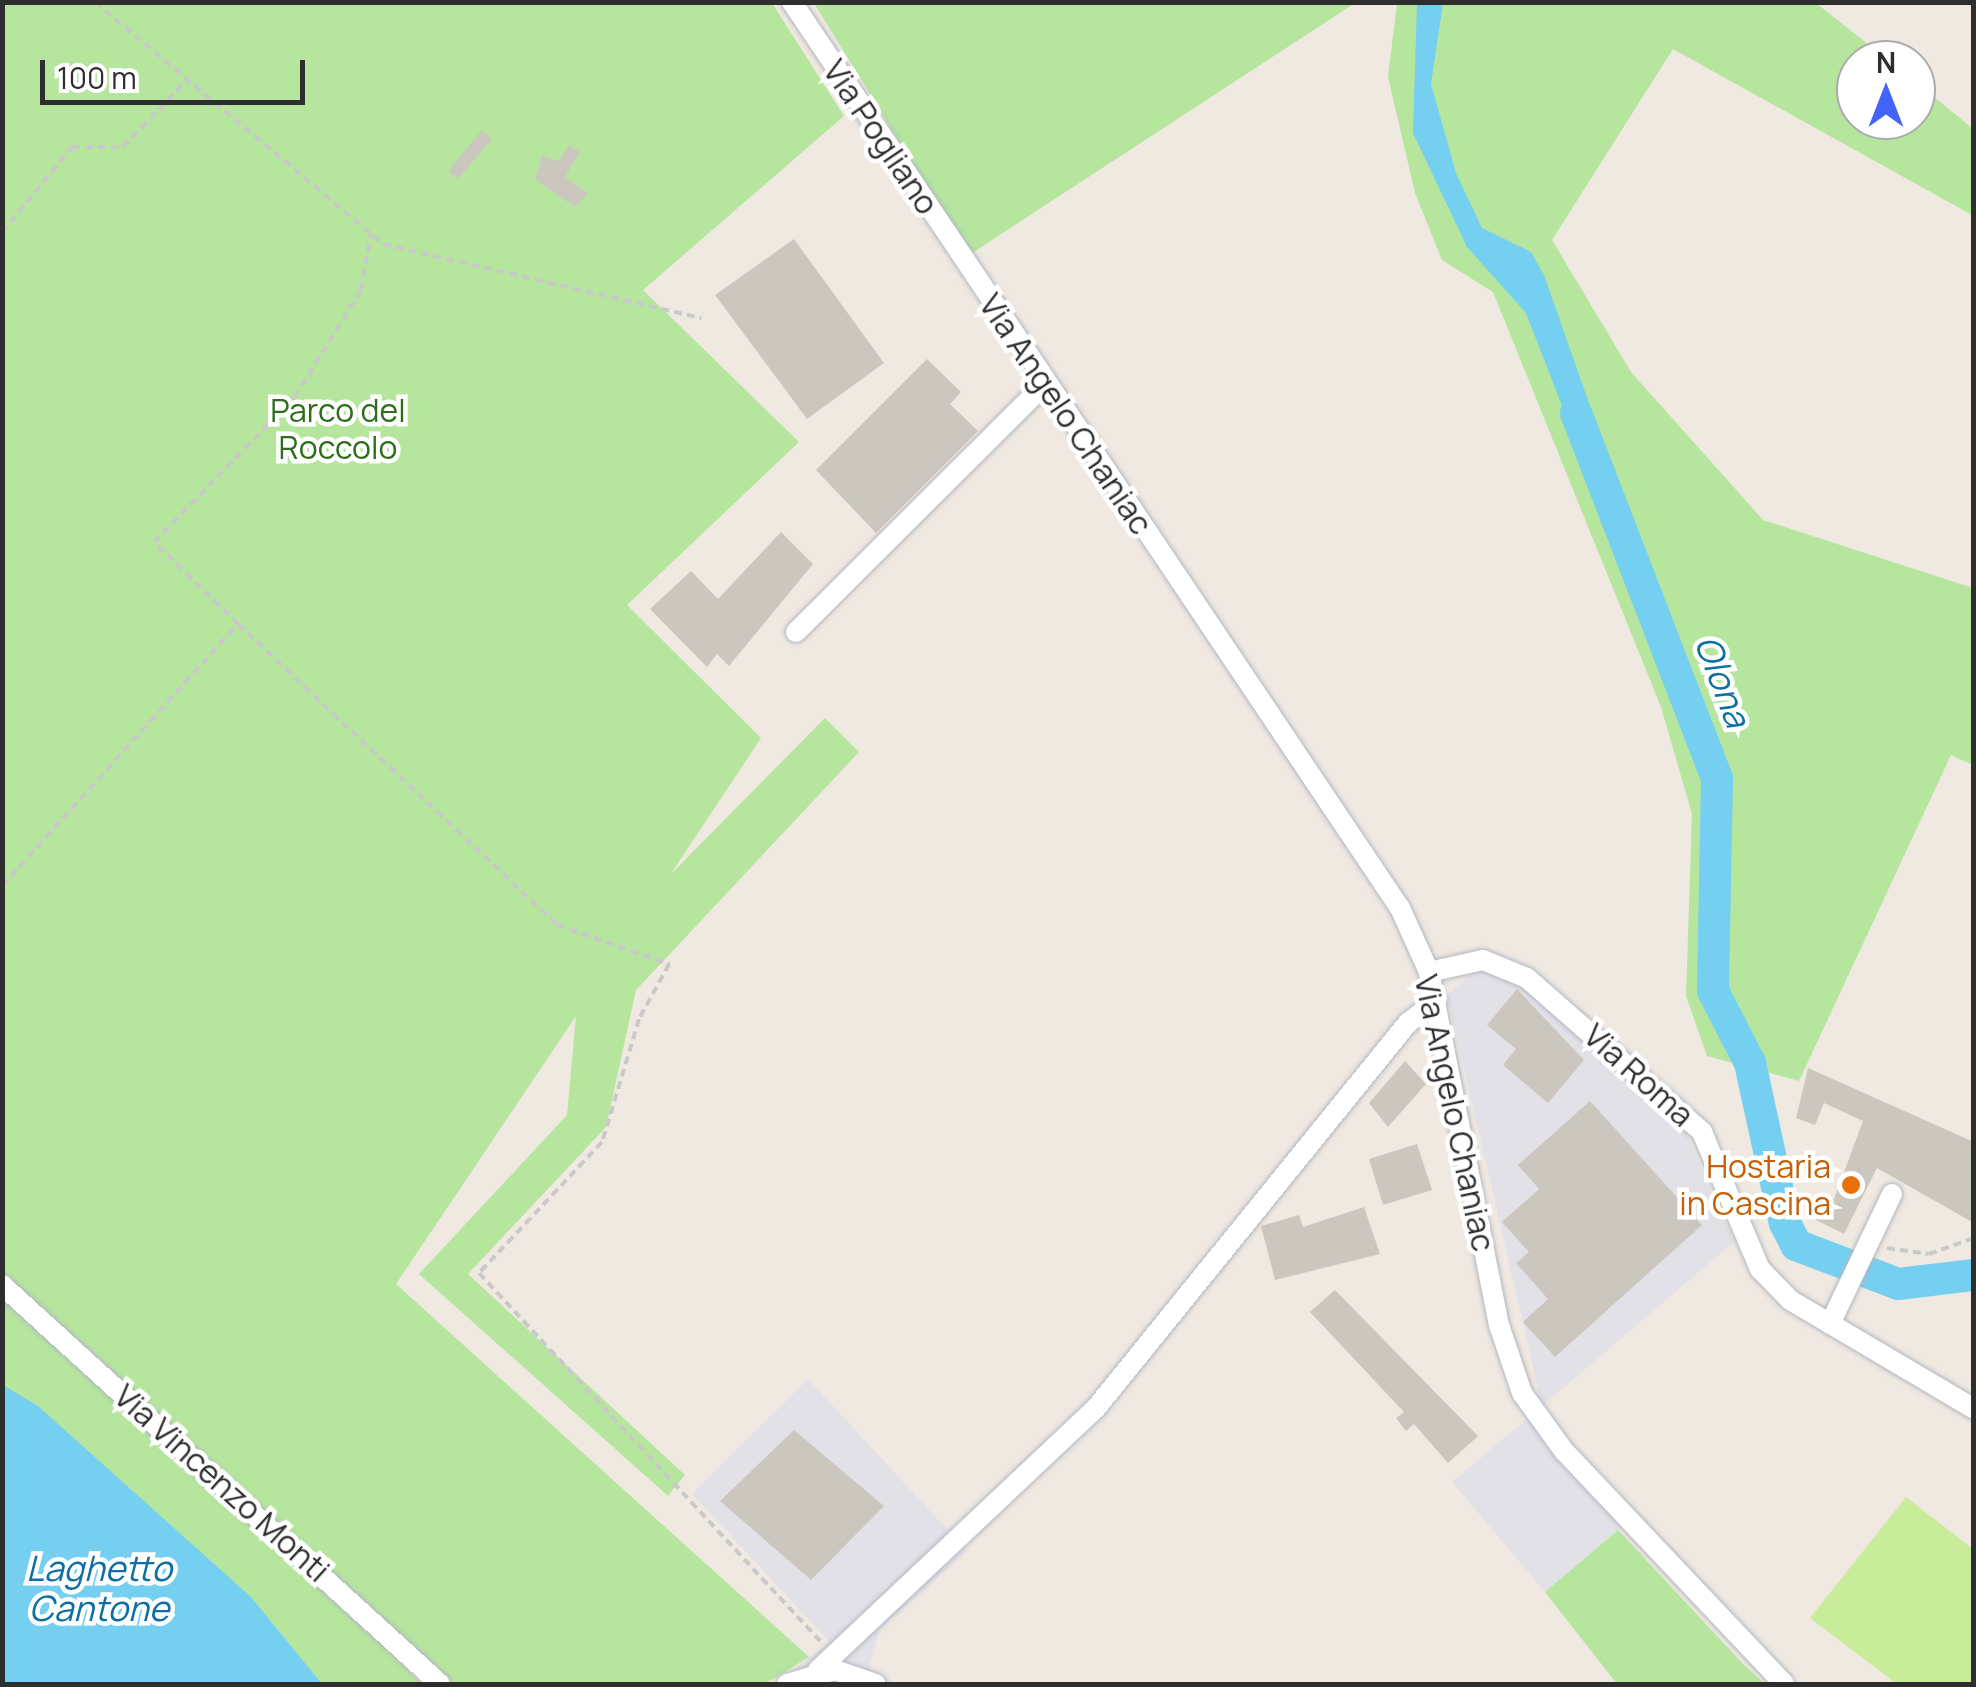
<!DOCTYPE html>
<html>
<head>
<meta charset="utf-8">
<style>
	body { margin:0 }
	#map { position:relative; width:1976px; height:1687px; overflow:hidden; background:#efe9e1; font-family:Manrope,sans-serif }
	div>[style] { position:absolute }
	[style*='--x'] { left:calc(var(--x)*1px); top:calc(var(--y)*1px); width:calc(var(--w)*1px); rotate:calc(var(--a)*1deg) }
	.industrial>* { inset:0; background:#e3e1e8 }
	.green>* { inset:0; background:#b6e59e }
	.pitch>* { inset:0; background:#c9ec9a }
	.water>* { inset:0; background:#75cff0 }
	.river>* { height:32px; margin:-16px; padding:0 16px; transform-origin:16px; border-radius:16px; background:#75cff0 }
	.building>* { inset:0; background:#cbc7bf }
	.path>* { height:4px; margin-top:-2px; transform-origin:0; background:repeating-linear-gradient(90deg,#c9c9c9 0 8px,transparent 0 13px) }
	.roads { filter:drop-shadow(0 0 2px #b4b7c1) drop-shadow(0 0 2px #b4b7c1) }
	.minor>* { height:20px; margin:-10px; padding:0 10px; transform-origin:10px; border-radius:10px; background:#fff }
	.dots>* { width:28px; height:28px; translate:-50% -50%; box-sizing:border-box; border:5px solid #fff; border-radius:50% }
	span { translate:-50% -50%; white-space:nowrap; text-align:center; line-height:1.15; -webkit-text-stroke:9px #fff; paint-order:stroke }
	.street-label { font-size:32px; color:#2e2e2e }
	.park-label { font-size:32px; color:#2c6e1b }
	.food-label { font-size:32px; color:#c56008 }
	.right { translate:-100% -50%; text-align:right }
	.water-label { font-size:35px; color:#0d6fa3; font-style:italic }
	.frame { position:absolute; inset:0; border:5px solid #2e2e2e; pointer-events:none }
	.north { position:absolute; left:1836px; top:40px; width:100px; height:100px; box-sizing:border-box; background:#fff; border:2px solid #ababab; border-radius:50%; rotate:0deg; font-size:28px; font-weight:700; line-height:40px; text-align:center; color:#2e2e2e }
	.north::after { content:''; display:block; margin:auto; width:35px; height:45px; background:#4264fb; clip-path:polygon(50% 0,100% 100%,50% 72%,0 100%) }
	.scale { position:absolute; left:40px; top:60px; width:265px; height:45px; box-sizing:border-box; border:5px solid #2e2e2e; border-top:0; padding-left:12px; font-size:30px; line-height:35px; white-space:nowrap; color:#2e2e2e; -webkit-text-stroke:8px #fff; paint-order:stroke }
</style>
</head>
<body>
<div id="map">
	<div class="industrial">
		<div style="clip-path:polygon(1475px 970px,1507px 973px,1684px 1129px,1734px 1242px,1542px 1406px,1447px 995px)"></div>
		<div style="clip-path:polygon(808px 1379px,967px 1551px,879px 1631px,869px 1669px,897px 1684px,775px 1684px,830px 1642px,692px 1494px)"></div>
		<div style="clip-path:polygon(1532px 1415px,1627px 1522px,1545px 1592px,1452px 1482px)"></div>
	</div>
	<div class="green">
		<div style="clip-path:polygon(3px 3px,772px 3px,844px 116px,643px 290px,799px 442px,627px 605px,761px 738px,670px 875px,825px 718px,859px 752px,636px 990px,606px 1127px,468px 1274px,685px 1475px,668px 1496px,419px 1274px,567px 1115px,576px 1016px,396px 1284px,809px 1657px,765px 1684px,435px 1684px,373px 1635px,422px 1684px,3px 1684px)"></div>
		<div style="clip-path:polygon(814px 3px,1355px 3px,969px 255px)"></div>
		<div style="clip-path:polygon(1397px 3px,1816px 3px,1888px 60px,1856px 60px,1856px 120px,1916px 120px,1916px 82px,1973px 129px,1972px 215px,1673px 49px,1552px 240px,1631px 372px,1763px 520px,1973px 588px,1973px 765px,1951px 755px,1799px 1081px,1707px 1056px,1686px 996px,1692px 814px,1661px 707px,1493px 292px,1442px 260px,1415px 193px,1388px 77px)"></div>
		<div style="clip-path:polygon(1618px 1530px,1743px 1664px,1765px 1684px,1617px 1684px,1545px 1592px)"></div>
	</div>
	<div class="pitch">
		<div style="clip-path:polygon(1906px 1497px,1973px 1549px,1973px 1684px,1897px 1684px,1810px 1618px)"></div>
	</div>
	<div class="water">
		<div style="clip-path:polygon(1417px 3px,1443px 3px,1431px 84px,1456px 173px,1482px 228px,1531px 252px,1544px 275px,1603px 443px,1583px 460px,1526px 313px,1467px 247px,1413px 133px)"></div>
		<div style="clip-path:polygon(3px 1385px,38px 1406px,251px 1597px,322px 1684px,3px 1684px)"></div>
	</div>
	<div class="river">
		<div style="--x:1576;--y:413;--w:392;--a:68.9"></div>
		<div style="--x:1717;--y:779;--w:212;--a:91.1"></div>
		<div style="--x:1713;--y:991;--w:81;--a:62.8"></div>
		<div style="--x:1750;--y:1063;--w:164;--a:77.7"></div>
		<div style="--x:1785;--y:1223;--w:25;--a:63"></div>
		<div style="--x:1796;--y:1245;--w:109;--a:20.9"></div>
		<div style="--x:1898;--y:1284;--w:77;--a:-6.8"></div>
	</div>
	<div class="building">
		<div style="clip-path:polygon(482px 130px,492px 139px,458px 179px,448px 171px)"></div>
		<div style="clip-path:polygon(569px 145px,580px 152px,565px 177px,588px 193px,575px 207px,535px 180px,542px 156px,559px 161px)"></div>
		<div style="clip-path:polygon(794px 239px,884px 363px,807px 419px,715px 295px)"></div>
		<div style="clip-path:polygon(927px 359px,961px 392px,950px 404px,978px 431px,876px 533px,816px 470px)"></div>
		<div style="clip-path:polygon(781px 532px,813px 564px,729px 666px,717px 654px,707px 667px,650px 609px,691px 571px,718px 599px)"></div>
		<div style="clip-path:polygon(1517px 989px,1584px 1060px,1548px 1103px,1503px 1065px,1516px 1049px,1487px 1025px)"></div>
		<div style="clip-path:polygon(1405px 1061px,1426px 1084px,1388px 1127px,1369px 1103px)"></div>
		<div style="clip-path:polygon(1808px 1068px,1974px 1142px,1974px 1223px,1877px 1168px,1844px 1234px,1812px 1218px,1824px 1194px,1834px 1199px,1863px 1121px,1824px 1103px,1815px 1125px,1796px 1118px)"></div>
		<div style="clip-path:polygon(1590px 1101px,1702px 1225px,1555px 1357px,1523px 1322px,1548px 1299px,1516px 1263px,1529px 1252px,1502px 1222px,1539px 1189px,1518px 1165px)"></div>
		<div style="clip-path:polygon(1417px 1144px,1432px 1190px,1383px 1205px,1369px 1159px)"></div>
		<div style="clip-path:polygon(1364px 1207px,1380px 1254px,1275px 1280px,1261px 1226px,1299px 1215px,1303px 1227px)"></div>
		<div style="clip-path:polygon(1335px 1290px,1478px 1436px,1448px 1463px,1414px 1424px,1406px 1431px,1396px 1418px,1404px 1412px,1310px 1312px)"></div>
		<div style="clip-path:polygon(794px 1430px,884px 1506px,811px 1580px,720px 1501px)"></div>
	</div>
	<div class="path">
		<div style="--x:95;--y:2;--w:376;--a:40"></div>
		<div style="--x:383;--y:244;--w:327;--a:13.1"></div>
		<div style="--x:2;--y:232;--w:110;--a:-50.5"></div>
		<div style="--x:72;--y:147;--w:51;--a:0"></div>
		<div style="--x:123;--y:147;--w:91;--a:-46.3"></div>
		<div style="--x:238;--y:624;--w:439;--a:43.3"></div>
		<div style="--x:557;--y:925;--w:119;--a:19.2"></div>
		<div style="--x:669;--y:964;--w:63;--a:118.6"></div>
		<div style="--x:639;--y:1019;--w:128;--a:106.7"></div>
		<div style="--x:602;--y:1142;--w:180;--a:133.2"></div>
		<div style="--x:479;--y:1273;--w:502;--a:47.18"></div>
		<div style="--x:2;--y:886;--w:353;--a:-48"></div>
		<div style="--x:238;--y:624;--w:117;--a:-135.7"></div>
		<div style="--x:154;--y:542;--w:202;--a:-45.8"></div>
		<div style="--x:295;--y:397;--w:126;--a:-58.3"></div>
		<div style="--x:361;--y:290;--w:57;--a:-79.9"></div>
		<div style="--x:1887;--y:1248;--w:42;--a:8.1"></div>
		<div style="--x:1929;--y:1254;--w:48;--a:-19.6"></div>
	</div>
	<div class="roads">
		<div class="minor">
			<div style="--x:792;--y:2;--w:1091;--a:56.14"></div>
			<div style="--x:1400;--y:908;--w:70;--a:65.6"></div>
			<div style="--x:1429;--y:972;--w:360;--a:78.8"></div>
			<div style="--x:1499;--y:1325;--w:72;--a:71.3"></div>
			<div style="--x:1522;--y:1393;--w:72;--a:54.1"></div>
			<div style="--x:1564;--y:1451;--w:320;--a:46.6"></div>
			<div style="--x:796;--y:632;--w:350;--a:-44.9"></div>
			<div style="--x:1429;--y:972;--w:55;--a:-12.5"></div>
			<div style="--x:1483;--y:960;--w:48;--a:22.2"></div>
			<div style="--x:1527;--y:978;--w:233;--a:41.3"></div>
			<div style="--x:1702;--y:1132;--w:149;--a:67.1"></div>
			<div style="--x:1760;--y:1269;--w:43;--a:45.9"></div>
			<div style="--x:1790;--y:1300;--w:214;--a:30.6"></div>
			<div style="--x:2;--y:1285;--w:592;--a:42.33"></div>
			<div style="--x:1830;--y:1324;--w:144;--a:-64.5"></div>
			<div style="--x:818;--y:1670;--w:382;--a:-43.3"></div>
			<div style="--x:1096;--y:1408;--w:496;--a:-51"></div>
			<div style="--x:1408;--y:1023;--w:36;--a:-38"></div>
			<div style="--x:787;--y:1684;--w:50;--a:-16.3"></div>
			<div style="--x:835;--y:1670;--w:43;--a:18.9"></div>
		</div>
	</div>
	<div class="dots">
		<div style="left:1851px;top:1185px;background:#e8710a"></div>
	</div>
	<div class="street-label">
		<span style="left:881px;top:137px;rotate:56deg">Via Pogliano</span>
		<span style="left:1066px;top:414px;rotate:56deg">Via Angelo Chaniac</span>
		<span style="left:1639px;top:1075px;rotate:42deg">Via Roma</span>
		<span style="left:1455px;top:1113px;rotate:78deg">Via Angelo Chaniac</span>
		<span style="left:222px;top:1483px;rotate:42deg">Via Vincenzo Monti</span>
	</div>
	<div class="park-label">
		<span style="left:338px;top:429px">Parco del<br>Roccolo</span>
	</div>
	<div class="food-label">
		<span class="right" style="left:1831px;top:1185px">Hostaria<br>in Cascina</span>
	</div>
	<div class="water-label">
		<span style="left:1723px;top:681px;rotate:69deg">Olona</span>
		<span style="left:99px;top:1588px">Laghetto<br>Cantone</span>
	</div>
	<div class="frame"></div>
	<div class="north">N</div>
	<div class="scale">100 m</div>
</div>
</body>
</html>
